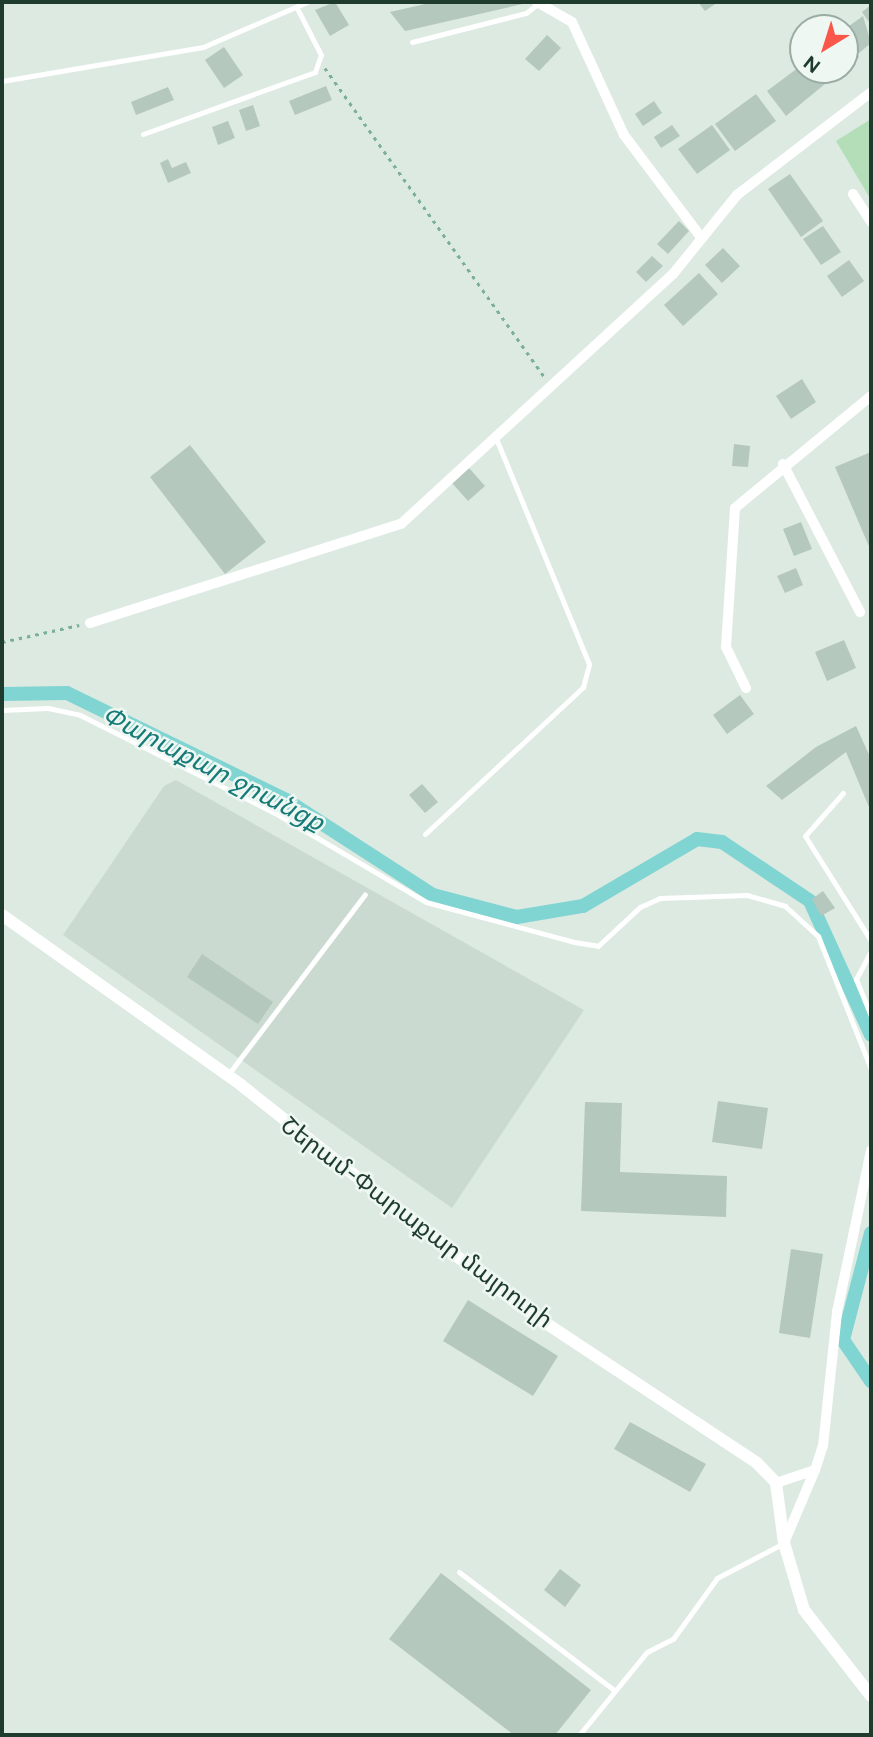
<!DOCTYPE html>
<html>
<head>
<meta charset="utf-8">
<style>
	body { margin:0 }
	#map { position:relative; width:873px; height:1737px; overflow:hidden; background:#ddeae2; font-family:Figtree,"Noto Sans Armenian",sans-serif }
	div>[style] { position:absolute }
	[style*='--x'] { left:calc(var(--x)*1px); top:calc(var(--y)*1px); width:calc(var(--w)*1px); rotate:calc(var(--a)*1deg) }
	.built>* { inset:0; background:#cbdad1 }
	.green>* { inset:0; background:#b4deb8 }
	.canal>* { height:14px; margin:-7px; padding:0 7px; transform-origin:7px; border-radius:7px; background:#80d4d2 }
	.building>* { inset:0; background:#b5c8bd }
	.path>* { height:2.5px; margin-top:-1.25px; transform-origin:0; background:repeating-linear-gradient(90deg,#7bb096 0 3.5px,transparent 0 8.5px) }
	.service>* { height:5px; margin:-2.5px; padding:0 2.5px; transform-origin:2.5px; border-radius:2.5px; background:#fff }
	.minor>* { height:10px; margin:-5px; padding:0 5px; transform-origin:5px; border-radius:5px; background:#fff }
	.tertiary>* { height:12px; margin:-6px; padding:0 6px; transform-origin:6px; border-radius:6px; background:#fff }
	span { translate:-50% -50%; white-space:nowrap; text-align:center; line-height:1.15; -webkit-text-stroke:5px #eef7f1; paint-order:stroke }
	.street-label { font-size:24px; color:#1e3b2e }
	.water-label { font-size:26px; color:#157a78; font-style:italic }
	.frame { position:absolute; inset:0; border:4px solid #1e3b2e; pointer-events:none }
	.north { position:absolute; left:789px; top:14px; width:70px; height:70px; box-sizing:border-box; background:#eef7f1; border:2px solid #9baca3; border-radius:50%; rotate:218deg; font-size:19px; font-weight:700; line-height:28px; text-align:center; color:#1e3b2e }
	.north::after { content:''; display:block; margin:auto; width:24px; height:32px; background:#fb564a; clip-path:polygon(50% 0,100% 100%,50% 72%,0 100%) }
</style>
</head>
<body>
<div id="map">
	<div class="built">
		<div style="clip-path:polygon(176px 780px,584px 1010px,452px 1208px,63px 935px,164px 786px)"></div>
	</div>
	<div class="green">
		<div style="clip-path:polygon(871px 119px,871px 200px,836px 141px)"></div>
	</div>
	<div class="canal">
		<div style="--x:2;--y:694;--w:65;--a:-0.9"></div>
		<div style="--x:67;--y:693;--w:244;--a:26"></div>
		<div style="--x:286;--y:800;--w:175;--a:32.9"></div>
		<div style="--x:433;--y:895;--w:87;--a:14.7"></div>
		<div style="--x:517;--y:917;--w:67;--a:-9.5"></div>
		<div style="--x:583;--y:906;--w:132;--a:-30.4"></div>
		<div style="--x:697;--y:839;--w:25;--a:7"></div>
		<div style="--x:722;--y:842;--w:106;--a:33.8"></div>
		<div style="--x:810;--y:901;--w:147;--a:65.5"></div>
		<div style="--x:871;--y:1233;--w:111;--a:104.7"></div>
		<div style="--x:843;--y:1340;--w:50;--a:55.7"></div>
	</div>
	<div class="building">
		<div style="clip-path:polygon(335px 2px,349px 25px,330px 36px,315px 10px)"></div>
		<div style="clip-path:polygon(434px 2px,527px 2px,527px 3px,405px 31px,390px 12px)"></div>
		<div style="clip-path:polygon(698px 2px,718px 2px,705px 11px)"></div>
		<div style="clip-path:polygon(871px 5px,871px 25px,862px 12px)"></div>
		<div style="clip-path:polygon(863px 16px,871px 43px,859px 53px,845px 29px)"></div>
		<div style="clip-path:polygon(547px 35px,561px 48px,539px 71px,525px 59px)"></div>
		<div style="clip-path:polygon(845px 38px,859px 57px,845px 68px)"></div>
		<div style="clip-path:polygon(224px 47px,243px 75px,224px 88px,205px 60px)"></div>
		<div style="clip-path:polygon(803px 64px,803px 70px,842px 70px,786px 116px,767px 91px)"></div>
		<div style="clip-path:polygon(326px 86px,332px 100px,295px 115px,289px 101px)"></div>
		<div style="clip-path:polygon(168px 87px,174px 100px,136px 115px,131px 102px)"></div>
		<div style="clip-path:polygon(756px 94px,776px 121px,735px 151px,715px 124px)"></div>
		<div style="clip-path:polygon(654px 101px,662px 113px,643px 126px,635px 114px)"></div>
		<div style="clip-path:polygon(253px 105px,260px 126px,246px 131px,239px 110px)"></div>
		<div style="clip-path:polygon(228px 121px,235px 138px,218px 145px,212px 127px)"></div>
		<div style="clip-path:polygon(672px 125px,680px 136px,661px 148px,654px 137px)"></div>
		<div style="clip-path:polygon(712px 125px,730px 150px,697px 174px,678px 149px)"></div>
		<div style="clip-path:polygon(168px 159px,172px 168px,186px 162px,191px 173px,168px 183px,160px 163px)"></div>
		<div style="clip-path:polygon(790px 174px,823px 221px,801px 237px,768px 189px)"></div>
		<div style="clip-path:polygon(679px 221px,689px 231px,668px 254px,657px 244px)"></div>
		<div style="clip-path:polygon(823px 226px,841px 252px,821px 265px,803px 239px)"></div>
		<div style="clip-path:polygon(723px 248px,740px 266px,722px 283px,705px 265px)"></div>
		<div style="clip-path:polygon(652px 256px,663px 266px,646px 282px,636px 272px)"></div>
		<div style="clip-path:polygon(849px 260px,864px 281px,842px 297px,827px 276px)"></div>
		<div style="clip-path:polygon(699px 273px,718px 294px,683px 326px,664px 305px)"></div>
		<div style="clip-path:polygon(802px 379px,816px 402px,791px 419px,776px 396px)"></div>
		<div style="clip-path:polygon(734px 444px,750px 446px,748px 467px,732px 466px)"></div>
		<div style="clip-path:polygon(190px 445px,266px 542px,225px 574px,150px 477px)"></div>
		<div style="clip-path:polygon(871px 452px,871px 551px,835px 467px)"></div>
		<div style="clip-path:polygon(469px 468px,485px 486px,468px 501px,452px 483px)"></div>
		<div style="clip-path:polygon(801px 522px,812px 549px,794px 556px,783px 529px)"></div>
		<div style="clip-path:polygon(796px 568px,803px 585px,785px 593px,777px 576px)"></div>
		<div style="clip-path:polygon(844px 640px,856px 668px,827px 681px,815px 652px)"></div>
		<div style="clip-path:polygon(740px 695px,754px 714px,727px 734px,713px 715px)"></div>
		<div style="clip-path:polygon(856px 726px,871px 759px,871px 812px,846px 752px,782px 800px,766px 786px,816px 747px)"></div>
		<div style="clip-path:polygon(422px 784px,438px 802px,425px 813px,409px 795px)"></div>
		<div style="clip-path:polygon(823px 891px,835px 908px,821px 916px,812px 899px)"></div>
		<div style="clip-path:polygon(202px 954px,273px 1002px,258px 1024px,187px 977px)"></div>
		<div style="clip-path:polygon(718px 1101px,768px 1108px,762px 1149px,712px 1142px)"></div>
		<div style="clip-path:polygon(585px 1102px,622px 1103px,620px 1172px,727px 1176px,726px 1217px,581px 1211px)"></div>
		<div style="clip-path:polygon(791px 1249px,823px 1254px,810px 1338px,779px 1333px)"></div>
		<div style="clip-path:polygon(468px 1300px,558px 1356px,533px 1396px,443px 1341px)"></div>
		<div style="clip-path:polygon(630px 1422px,706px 1464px,690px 1492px,614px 1449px)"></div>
		<div style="clip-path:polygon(560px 1569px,581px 1585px,565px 1607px,544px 1590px)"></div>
		<div style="clip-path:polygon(441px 1573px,591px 1690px,555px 1735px,514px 1735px,389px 1639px)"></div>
	</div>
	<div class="path">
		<div style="--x:325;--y:68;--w:379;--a:54.6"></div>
		<div style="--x:2;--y:642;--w:79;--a:-12.4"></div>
	</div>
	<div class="service">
		<div style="--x:412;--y:42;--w:118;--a:-14.3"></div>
		<div style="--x:526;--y:13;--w:16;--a:-38"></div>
		<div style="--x:2;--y:81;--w:204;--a:-9.6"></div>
		<div style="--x:203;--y:47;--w:113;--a:-23.4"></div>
		<div style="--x:143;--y:134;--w:183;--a:-19.8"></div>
		<div style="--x:315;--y:72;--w:18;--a:-71"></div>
		<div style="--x:321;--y:55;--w:53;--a:-117.1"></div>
		<div style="--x:2;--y:710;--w:46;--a:-2.5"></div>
		<div style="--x:48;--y:708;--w:33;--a:12"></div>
		<div style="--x:80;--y:715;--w:218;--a:26.7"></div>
		<div style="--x:275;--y:813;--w:175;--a:30.5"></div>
		<div style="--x:426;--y:902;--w:153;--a:15.1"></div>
		<div style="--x:574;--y:942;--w:24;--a:9"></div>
		<div style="--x:598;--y:946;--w:57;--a:-42.9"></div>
		<div style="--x:640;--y:907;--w:22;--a:-24"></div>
		<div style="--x:660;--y:898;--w:87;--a:-2"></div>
		<div style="--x:747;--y:895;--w:40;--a:16"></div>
		<div style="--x:785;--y:906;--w:45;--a:42.3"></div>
		<div style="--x:818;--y:936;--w:143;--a:68.3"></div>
		<div style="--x:843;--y:793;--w:57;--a:131.5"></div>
		<div style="--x:805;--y:836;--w:124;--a:57.8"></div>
		<div style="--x:425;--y:834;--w:216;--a:-42.9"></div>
		<div style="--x:583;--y:687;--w:24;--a:-75"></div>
		<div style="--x:589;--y:664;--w:247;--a:-112.4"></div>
		<div style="--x:871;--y:951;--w:32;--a:118"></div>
		<div style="--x:856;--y:979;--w:40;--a:68"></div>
		<div style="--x:227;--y:1076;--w:228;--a:-52.8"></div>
		<div style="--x:459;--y:1572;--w:196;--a:37.3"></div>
		<div style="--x:579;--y:1735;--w:107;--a:-50.7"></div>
		<div style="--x:647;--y:1652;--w:29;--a:-27"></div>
		<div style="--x:673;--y:1639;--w:75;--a:-54.2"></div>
		<div style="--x:717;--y:1578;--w:76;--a:-27.6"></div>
	</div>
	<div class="minor">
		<div style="--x:537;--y:2;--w:40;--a:29.7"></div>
		<div style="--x:572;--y:22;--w:124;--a:65.3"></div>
		<div style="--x:624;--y:135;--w:126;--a:53"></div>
		<div style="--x:853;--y:194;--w:33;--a:57"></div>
		<div style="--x:783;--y:464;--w:167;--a:62.5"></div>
		<div style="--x:90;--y:623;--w:326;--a:-17.7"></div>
		<div style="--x:401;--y:524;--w:369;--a:-42.6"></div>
		<div style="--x:673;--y:274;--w:102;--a:-51"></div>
		<div style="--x:737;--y:195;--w:169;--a:-37.5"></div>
		<div style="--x:746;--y:688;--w:46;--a:-116"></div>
		<div style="--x:726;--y:647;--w:139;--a:-86.3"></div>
		<div style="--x:735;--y:508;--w:176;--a:-39.5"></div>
		<div style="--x:776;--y:1483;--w:41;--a:-18.4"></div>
		<div style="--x:815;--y:1470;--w:25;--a:-72"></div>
		<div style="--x:823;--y:1446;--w:135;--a:-84"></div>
		<div style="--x:837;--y:1312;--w:165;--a:-78.1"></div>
		<div style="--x:784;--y:1543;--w:79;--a:-67"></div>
	</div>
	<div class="tertiary">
		<div style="--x:2;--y:915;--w:293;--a:35.4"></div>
		<div style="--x:241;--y:1085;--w:356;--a:38.4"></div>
		<div style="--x:520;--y:1306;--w:284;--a:33.5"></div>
		<div style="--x:757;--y:1463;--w:28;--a:46"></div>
		<div style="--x:776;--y:1483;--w:61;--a:82.4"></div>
		<div style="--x:784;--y:1543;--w:70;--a:73.4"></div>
		<div style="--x:804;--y:1610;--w:109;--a:52.1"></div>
	</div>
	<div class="street-label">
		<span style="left:417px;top:1222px;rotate:37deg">Շերամ-Փարաքար մայրուղի</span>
	</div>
	<div class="water-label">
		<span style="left:213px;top:769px;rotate:27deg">Փարաքար ջրանցք</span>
	</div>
	<div class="frame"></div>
	<div class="north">N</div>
</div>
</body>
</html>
